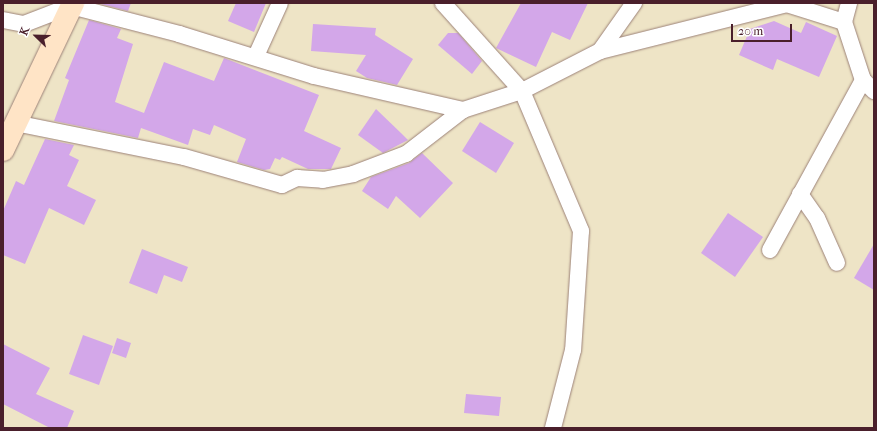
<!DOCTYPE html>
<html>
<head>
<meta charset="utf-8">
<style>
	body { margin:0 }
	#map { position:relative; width:877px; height:431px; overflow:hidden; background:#eee4c6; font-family:"IM FELL French Canon",serif }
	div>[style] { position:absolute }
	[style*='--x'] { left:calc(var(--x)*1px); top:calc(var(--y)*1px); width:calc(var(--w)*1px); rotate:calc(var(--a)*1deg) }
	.building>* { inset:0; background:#d3a7e9 }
	.roads { filter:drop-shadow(0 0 1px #9c8278) drop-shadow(0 0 1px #9c8278) }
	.street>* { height:16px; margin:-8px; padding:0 8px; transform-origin:8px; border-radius:8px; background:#fff }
	.secondary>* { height:22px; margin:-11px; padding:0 11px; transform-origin:11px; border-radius:11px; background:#ffe4c6 }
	span { translate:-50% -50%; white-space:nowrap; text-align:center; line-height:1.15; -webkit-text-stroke:4px #fff; paint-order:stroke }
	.frame { position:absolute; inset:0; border:4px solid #4a1f2b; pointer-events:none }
	.north { position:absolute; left:16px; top:16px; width:40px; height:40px; -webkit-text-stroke:3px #fff; paint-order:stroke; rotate:293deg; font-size:11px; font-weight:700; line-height:16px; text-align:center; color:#4a1f2b }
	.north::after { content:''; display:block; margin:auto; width:14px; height:18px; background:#4a1f2b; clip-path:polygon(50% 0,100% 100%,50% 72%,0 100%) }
	.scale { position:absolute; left:731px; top:24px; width:61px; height:18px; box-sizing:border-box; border:2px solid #4a1f2b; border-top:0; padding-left:5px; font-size:12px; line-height:14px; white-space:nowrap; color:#4a1f2b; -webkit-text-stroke:3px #fff; paint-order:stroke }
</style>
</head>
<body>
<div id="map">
	<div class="building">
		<div style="clip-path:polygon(97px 3px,131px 3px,128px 11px)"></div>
		<div style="clip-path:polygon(236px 3px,266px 3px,254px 32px,228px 21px)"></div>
		<div style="clip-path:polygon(521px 3px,588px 3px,570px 40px,552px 32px,536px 67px,496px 48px)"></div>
		<div style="clip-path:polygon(89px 20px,121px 29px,117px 38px,133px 44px,115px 102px,144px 113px,164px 62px,214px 81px,224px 58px,319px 95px,304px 131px,341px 148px,331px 169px,308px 169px,282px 157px,280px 160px,275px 158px,270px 169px,264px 170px,237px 162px,246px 139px,214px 125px,210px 135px,193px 129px,188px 145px,141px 128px,138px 138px,54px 121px,69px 80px,65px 78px)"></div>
		<div style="clip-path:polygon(774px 21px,801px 33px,806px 22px,837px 36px,819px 77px,777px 59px,773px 70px,739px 55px,750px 29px)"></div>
		<div style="clip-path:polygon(313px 24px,376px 28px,375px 35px,413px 59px,397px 85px,367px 78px,356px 71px,366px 55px,311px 51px)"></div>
		<div style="clip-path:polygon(448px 33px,458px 33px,482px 61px,472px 74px,438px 45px)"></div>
		<div style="clip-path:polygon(376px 109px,402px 134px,408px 140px,383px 153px,358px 135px)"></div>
		<div style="clip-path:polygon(480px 122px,514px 143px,496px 173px,462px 151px)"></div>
		<div style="clip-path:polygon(45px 139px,74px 145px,69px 155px,79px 160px,67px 186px,96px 200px,84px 225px,49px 208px,25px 264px,3px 255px,3px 211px,16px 181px,24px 185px)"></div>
		<div style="clip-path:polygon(422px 153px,453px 183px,420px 218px,396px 196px,388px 209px,362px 191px,371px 177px,409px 163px)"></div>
		<div style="clip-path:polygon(728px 213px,763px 237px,735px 277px,701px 253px)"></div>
		<div style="clip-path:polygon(874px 244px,874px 290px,854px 278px)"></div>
		<div style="clip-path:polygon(142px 249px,188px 267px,182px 282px,164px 275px,157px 294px,129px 283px)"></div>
		<div style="clip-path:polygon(83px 335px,113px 346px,99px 385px,69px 374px)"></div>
		<div style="clip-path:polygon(117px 338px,131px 343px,126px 358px,112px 353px)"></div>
		<div style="clip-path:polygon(3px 344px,50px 368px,36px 394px,74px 411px,67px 428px,50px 428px,3px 404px)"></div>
		<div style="clip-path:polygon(466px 394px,501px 397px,499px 416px,464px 413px)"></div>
	</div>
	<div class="roads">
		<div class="street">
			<div style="--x:443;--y:3;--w:118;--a:48.1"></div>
			<div style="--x:522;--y:91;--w:152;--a:67.1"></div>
			<div style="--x:581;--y:231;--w:119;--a:93.8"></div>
			<div style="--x:573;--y:350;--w:81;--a:104.4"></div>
			<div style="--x:3;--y:20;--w:21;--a:11"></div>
			<div style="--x:24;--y:24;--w:50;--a:-21"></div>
			<div style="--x:71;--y:6;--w:112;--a:14.5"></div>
			<div style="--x:179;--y:34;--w:141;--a:17.3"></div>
			<div style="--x:314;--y:76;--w:153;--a:12.9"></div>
			<div style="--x:463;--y:110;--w:62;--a:-17.9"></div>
			<div style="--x:522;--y:91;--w:88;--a:-27.1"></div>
			<div style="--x:600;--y:51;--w:59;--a:-54.7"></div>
			<div style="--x:844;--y:22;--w:61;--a:71.9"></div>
			<div style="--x:863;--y:80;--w:16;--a:45"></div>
			<div style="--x:600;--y:51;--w:193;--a:-14.1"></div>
			<div style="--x:787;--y:4;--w:60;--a:17.5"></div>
			<div style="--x:844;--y:22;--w:20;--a:-75"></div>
			<div style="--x:256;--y:56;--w:58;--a:-65.6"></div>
			<div style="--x:15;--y:123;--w:172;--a:11.4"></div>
			<div style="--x:184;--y:157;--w:102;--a:15.9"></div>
			<div style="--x:282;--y:185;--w:17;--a:-25"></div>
			<div style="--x:297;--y:178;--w:26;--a:4"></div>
			<div style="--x:323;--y:180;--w:31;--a:-11"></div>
			<div style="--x:353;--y:174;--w:57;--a:-20.7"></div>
			<div style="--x:406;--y:154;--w:72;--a:-37.7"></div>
			<div style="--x:800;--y:194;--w:29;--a:55"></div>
			<div style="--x:817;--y:218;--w:49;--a:66"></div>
			<div style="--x:770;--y:250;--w:194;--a:-61.3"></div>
		</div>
		<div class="secondary">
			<div style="--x:3;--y:150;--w:163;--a:-64.5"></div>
		</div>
	</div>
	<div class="frame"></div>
	<div class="north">K</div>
	<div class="scale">20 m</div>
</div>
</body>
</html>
